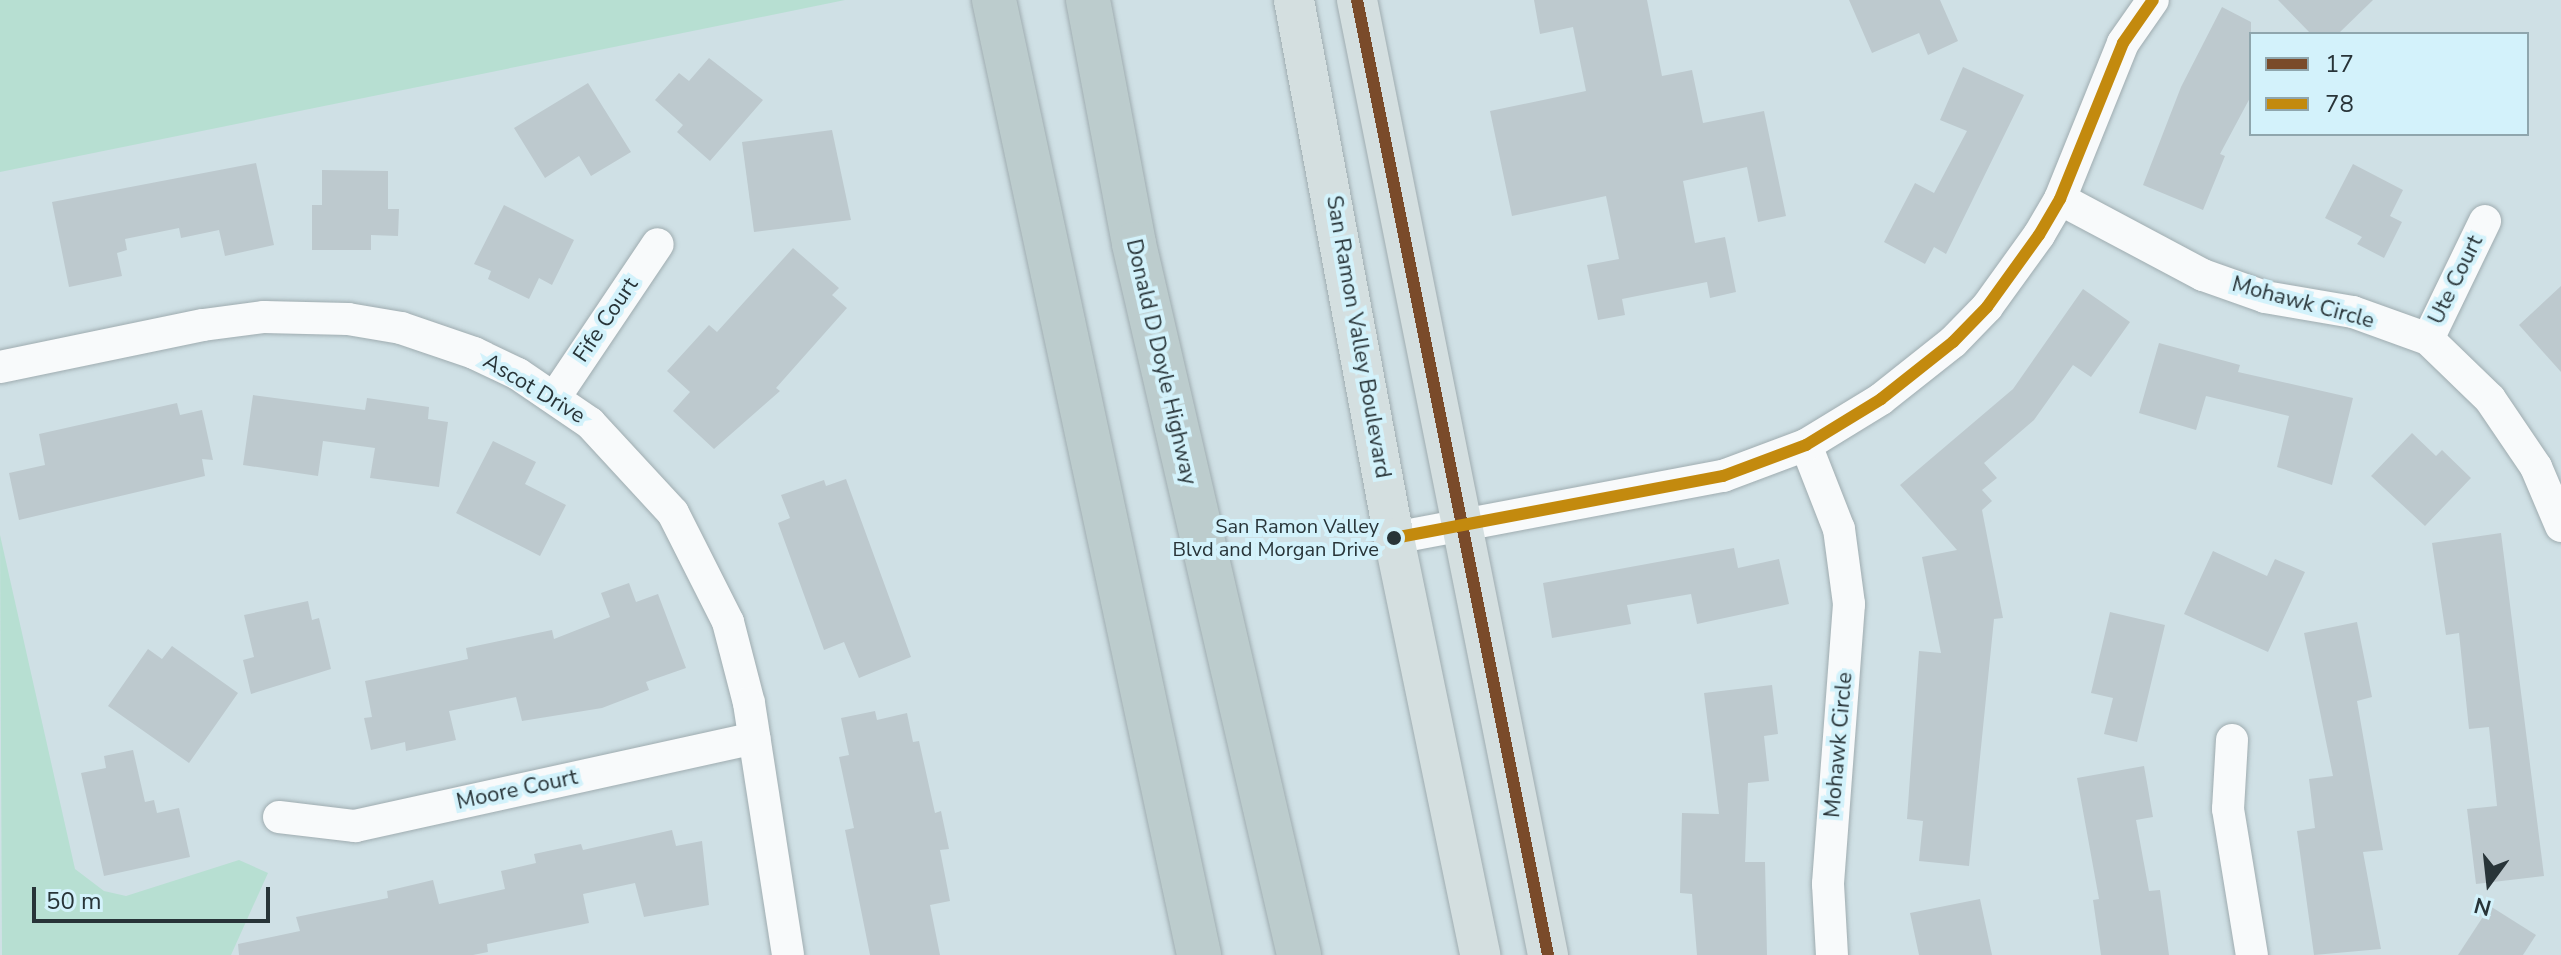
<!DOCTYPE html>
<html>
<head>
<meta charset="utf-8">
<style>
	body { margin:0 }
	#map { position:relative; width:2561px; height:955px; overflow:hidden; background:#cfe0e5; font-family:"Nunito Sans",sans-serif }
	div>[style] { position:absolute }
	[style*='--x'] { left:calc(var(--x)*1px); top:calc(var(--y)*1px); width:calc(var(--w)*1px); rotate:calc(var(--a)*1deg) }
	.green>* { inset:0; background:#b7dfd2 }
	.building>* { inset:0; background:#bdc9ce }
	.roads { filter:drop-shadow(0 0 2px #9facb0) drop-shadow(0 0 2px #9facb0) }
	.minor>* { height:32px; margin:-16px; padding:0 16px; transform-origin:16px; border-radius:16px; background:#f8fafb }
	.major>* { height:40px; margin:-20px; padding:0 20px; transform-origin:20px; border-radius:20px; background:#d4dfe0 }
	.highway>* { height:44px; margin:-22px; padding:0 22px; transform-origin:22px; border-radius:22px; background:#bccccd }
	.bus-1>* { height:12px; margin:-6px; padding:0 6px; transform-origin:6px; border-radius:6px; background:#7a4b2a }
	.bus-2>* { height:12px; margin:-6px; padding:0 6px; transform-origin:6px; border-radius:6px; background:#c38a0e }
	.dots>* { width:22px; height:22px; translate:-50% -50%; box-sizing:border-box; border:4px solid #d3f2fb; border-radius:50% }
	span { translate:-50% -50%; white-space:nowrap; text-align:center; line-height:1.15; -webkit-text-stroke:8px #d3f2fb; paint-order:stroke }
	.bus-label { font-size:20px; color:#283438 }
	.right { translate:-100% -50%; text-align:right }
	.street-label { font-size:22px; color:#283438 }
	.legend { position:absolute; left:2249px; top:32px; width:280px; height:104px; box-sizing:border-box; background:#d3f2fb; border:2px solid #8fa6ad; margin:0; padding:10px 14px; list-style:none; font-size:24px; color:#283438 }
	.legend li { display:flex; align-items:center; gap:16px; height:40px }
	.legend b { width:40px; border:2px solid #8fa6ad }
	.north { position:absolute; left:2449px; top:843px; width:80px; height:80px; -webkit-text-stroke:6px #d3f2fb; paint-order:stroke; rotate:195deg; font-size:22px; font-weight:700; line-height:32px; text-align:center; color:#283438 }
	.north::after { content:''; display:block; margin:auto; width:28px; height:36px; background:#283438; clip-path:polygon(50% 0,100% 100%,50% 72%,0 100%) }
	.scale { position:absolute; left:32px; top:887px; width:238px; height:36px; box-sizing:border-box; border:4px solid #283438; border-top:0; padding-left:10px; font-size:24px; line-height:28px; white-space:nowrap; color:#283438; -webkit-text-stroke:6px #d3f2fb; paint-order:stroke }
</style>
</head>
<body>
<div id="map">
	<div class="green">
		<div style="clip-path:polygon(0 0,845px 0,0 172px)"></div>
		<div style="clip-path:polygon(0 535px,75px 869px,104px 891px,126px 896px,239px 860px,268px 873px,231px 955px,2px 955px)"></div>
	</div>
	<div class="building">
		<div style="clip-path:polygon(1534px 0,1647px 0,1662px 76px,1692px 70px,1703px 123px,1764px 111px,1786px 216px,1758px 222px,1747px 167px,1683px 181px,1695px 243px,1725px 237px,1736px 292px,1710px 298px,1707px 282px,1622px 299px,1625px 315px,1598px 320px,1587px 265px,1619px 259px,1606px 196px,1512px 216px,1490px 111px,1586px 91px,1573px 27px,1540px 34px)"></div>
		<div style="clip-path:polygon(1849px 0,1940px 0,1958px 41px,1928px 55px,1919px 33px,1872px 53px)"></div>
		<div style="clip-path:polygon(2278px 0,2373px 0,2338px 34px,2311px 34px)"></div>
		<div style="clip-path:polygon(2222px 7px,2251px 22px,2251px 96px,2220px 154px,2225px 156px,2203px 210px,2143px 185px,2181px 87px)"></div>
		<div style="clip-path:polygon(709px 58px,763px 100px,710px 161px,677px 132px,683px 125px,655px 100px,679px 73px,689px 81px)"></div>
		<div style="clip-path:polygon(1963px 67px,2024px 95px,1946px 254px,1934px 247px,1925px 264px,1884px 242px,1915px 183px,1934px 193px,1967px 131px,1940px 120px)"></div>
		<div style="clip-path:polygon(588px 83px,631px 152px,591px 176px,579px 156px,545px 178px,514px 128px)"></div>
		<div style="clip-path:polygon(832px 130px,851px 220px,754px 232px,742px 142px)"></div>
		<div style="clip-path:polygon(256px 163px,274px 245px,225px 256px,219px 230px,181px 238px,179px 228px,125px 239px,127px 250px,117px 253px,122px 276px,69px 287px,52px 202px)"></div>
		<div style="clip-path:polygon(2353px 164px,2403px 190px,2390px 216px,2402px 222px,2384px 258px,2357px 244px,2362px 237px,2325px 218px)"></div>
		<div style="clip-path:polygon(322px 170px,388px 171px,388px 209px,399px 209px,398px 236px,371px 235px,371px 250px,312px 250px,312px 205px,322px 205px)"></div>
		<div style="clip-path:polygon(504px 205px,574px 240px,552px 285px,539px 278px,529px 299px,488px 279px,491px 271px,474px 264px)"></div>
		<div style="clip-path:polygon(793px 248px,839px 288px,832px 295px,847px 308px,776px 388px,780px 391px,714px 449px,673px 411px,690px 392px,667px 371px,709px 325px,717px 332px)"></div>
		<div style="clip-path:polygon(2561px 286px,2561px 372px,2519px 325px)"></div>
		<div style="clip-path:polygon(2083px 289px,2130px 322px,2091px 377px,2073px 365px,2034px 420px,1984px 463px,1997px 478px,1982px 490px,1992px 501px,1982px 510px,2003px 618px,1994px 619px,1969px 866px,1919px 861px,1923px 821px,1907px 819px,1919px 651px,1941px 653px,1922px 557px,1957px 550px,1900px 485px,2013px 389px)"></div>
		<div style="clip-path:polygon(2159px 343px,2240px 365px,2238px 372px,2353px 398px,2332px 485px,2277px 467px,2289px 416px,2206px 396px,2196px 430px,2139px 413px)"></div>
		<div style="clip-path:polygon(253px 395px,365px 410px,367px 398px,429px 407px,428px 419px,448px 422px,439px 487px,370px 478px,375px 448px,323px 441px,318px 476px,243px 465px)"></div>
		<div style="clip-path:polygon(177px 403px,180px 415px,202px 410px,213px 460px,202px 459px,205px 476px,19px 520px,9px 473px,45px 465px,39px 434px)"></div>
		<div style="clip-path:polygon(2412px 433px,2436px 456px,2442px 450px,2471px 478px,2425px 526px,2371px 476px)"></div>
		<div style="clip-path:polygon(493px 441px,536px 462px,525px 484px,566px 505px,540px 556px,456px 513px)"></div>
		<div style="clip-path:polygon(846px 479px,911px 657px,859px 678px,844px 642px,824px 650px,778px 523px,790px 518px,781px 495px,824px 480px,826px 486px)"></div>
		<div style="clip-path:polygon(2501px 533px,2544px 876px,2476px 884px,2467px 809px,2497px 806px,2489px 727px,2469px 729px,2459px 633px,2446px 635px,2432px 543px)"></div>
		<div style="clip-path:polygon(1734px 548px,1738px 568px,1779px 559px,1789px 604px,1697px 624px,1691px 594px,1627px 605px,1631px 624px,1552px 638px,1543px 583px)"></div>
		<div style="clip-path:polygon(2213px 551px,2267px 576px,2275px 559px,2305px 572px,2268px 652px,2184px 614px)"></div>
		<div style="clip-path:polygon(629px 583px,636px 602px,658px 594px,686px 668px,646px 682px,649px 690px,602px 708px,522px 721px,516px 697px,449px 711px,456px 740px,406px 751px,405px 742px,371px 750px,364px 718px,372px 717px,365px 681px,468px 659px,466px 648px,552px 630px,554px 639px,610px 617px,601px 593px)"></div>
		<div style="clip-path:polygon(308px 601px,312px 620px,319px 618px,331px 669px,251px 694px,243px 660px,254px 657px,244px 615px)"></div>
		<div style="clip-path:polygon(2110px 612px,2165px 625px,2137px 742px,2104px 734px,2113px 698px,2091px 693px)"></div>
		<div style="clip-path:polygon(2357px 622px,2372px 697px,2357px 701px,2383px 850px,2363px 852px,2381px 949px,2314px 955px,2297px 831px,2315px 828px,2309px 779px,2333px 776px,2304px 633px)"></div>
		<div style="clip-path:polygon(172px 646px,238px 693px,189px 763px,108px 706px,148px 649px,162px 659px)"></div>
		<div style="clip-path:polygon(1772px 685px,1778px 734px,1764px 736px,1769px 781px,1748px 783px,1745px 862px,1765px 862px,1767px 955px,1697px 955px,1692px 894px,1680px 893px,1682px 813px,1719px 814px,1704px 693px)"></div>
		<div style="clip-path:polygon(875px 711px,877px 720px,907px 713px,913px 742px,919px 741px,935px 813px,941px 811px,949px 849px,940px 850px,950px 901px,930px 905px,940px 955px,870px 955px,845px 830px,854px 828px,839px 757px,849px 755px,841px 718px)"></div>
		<div style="clip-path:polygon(133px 750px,145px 802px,154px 800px,157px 813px,179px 808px,190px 857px,104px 876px,81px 773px,106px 768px,104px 756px)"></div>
		<div style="clip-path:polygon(2144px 766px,2153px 817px,2136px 820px,2149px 891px,2160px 890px,2169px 955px,2101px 955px,2093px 900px,2099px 899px,2077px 778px)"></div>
		<div style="clip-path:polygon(672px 830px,676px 846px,702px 841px,709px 905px,644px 917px,635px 883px,583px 894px,589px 923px,487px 944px,488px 952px,473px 955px,239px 955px,238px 944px,300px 931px,296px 917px,388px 898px,387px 891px,433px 880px,439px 904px,505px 889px,501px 871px,536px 863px,534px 854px,581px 844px,583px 850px)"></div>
		<div style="clip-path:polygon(1980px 899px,1992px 955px,1919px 955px,1910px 913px)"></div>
		<div style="clip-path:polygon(2490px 906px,2536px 935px,2523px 955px,2458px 955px)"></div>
	</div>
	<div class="roads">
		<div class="minor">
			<div style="--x:2060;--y:199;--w:162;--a:28"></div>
			<div style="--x:2203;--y:275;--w:66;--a:19.5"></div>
			<div style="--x:2265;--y:297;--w:89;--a:9.7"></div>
			<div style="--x:2353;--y:312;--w:80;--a:19.8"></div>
			<div style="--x:2428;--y:339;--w:86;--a:44.1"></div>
			<div style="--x:2490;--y:399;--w:82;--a:55.9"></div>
			<div style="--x:2536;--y:467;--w:64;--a:67"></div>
			<div style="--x:2428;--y:339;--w:131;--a:-64.2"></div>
			<div style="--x:0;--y:367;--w:207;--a:-11.7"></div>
			<div style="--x:203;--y:325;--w:62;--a:-7.5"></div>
			<div style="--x:264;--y:317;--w:84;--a:1.4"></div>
			<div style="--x:348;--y:319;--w:54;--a:9.6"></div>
			<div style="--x:401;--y:328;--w:77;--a:18.9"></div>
			<div style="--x:474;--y:353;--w:49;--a:25.5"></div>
			<div style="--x:518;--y:374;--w:87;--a:34.2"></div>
			<div style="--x:590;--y:423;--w:122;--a:47.3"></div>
			<div style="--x:673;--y:513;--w:122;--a:63.2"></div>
			<div style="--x:728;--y:622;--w:84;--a:75.5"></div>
			<div style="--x:749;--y:703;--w:255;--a:81.2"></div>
			<div style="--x:555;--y:397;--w:184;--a:-56.1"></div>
			<div style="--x:1806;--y:445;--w:90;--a:68.6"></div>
			<div style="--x:1839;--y:529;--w:76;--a:82.4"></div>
			<div style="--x:1849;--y:604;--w:281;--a:94.3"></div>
			<div style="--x:1828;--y:884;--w:71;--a:86.8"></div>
			<div style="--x:1394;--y:538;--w:335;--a:-10.7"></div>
			<div style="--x:1723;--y:476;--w:89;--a:-20.5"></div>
			<div style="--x:1806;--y:445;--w:88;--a:-31.5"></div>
			<div style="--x:1881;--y:399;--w:92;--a:-38.4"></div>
			<div style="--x:1953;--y:342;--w:49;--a:-45.8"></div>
			<div style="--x:1987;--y:307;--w:89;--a:-54.2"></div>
			<div style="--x:2039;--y:235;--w:42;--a:-59.7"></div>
			<div style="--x:2060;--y:199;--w:168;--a:-68"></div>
			<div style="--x:2123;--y:43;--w:52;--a:-55.1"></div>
			<div style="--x:2232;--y:740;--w:69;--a:93.3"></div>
			<div style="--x:2228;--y:809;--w:148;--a:80.7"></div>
			<div style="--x:279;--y:817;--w:77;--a:6.8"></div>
			<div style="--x:355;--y:826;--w:409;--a:-12.4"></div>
		</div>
		<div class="major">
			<div style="--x:1294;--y:0;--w:547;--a:79.47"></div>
			<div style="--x:1394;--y:538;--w:426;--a:78.3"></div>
			<div style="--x:1357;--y:0;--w:974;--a:78.69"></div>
		</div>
		<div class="highway">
			<div style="--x:994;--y:0;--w:977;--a:77.88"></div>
			<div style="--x:1088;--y:0;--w:248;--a:79.3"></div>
			<div style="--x:1134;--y:244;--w:730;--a:76.93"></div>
		</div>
	</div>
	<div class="bus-1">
		<div style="--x:1357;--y:0;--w:974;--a:78.69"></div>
	</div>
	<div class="bus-2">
		<div style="--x:1394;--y:538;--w:335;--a:-10.7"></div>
		<div style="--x:1723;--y:476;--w:89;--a:-20.5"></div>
		<div style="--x:1806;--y:445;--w:88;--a:-31.5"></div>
		<div style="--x:1881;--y:399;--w:92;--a:-38.4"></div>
		<div style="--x:1953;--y:342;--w:49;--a:-45.8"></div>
		<div style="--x:1987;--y:307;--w:89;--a:-54.2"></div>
		<div style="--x:2039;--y:235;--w:42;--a:-59.7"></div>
		<div style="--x:2060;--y:199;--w:168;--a:-68"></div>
		<div style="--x:2123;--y:43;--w:52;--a:-55.1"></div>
	</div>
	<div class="dots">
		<div style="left:1394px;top:538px;background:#283438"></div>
	</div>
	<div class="bus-label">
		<span class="right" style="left:1379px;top:538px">San Ramon Valley<br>Blvd and Morgan Drive</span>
	</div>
	<div class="street-label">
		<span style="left:2456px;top:280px;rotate:-64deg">Ute Court</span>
		<span style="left:2303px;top:303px;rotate:15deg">Mohawk Circle</span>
		<span style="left:606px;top:320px;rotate:-56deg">Fife Court</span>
		<span style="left:1358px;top:337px;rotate:80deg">San Ramon Valley Boulevard</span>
		<span style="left:1161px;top:362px;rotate:77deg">Donald D Doyle Highway</span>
		<span style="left:534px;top:389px;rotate:31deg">Ascot Drive</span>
		<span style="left:1839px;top:745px;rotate:-85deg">Mohawk Circle</span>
		<span style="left:517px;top:790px;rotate:-12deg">Moore Court</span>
	</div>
	<ul class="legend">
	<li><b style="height:10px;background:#7a4b2a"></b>17</li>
	<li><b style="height:10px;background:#c38a0e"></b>78</li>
	</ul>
	<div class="north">N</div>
	<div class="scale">50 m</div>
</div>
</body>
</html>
